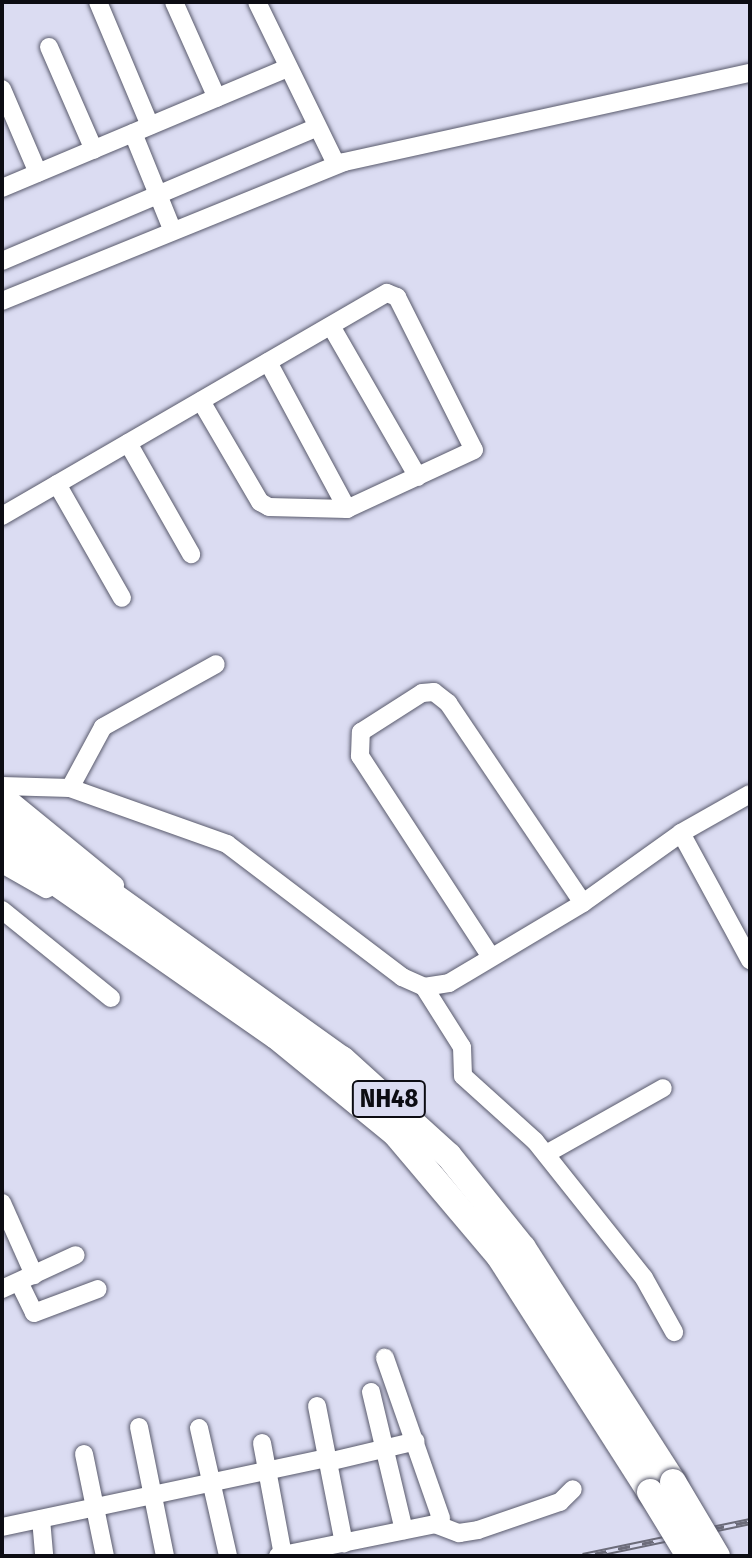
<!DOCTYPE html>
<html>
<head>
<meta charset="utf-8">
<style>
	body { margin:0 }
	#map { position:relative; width:752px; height:1558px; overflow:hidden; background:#dbdcf2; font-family:"Fira Sans Condensed",sans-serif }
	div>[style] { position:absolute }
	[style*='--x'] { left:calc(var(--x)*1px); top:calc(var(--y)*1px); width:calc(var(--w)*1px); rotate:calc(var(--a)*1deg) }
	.roads { filter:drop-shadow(0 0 2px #595a6c) drop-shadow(0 0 2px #595a6c) }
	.minor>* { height:18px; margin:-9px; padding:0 9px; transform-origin:9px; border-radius:9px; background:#fff }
	.highway>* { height:26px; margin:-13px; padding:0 13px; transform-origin:13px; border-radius:13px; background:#fff }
	.rail>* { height:7px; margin-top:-3.5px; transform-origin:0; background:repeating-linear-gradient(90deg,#dbdcf2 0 12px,#6c6c7a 0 24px); box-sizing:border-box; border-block:2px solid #6c6c7a }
	.bridges { filter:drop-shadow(0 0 2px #595a6c) drop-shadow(0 0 2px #595a6c) }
	.highway-bridge>* { height:26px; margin:-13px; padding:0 13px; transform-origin:13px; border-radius:13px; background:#fff }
	span { translate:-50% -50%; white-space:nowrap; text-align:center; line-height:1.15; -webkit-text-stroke:8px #dbdcf2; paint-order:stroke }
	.shield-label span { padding:2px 6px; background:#dbdcf2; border:2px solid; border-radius:6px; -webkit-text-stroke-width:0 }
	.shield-label { font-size:26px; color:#0c0c13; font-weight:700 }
	.frame { position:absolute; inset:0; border:4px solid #0c0c13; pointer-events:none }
</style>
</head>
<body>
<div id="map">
	<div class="roads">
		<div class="minor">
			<div style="--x:98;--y:2;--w:134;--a:67.2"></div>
			<div style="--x:174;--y:2;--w:105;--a:65.9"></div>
			<div style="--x:257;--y:2;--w:180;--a:64"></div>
			<div style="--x:49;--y:47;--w:112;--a:66.4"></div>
			<div style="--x:2;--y:89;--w:91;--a:66.8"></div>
			<div style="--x:133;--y:133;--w:104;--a:67.9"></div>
			<div style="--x:2;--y:188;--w:310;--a:-22.8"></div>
			<div style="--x:2;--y:261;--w:342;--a:-23"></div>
			<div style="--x:2;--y:301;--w:369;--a:-22.1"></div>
			<div style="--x:344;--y:162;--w:416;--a:-12.4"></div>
			<div style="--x:331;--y:326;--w:174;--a:60.1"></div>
			<div style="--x:268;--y:362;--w:167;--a:61.7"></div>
			<div style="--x:128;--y:443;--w:128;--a:60.4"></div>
			<div style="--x:57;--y:484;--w:131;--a:60.3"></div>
			<div style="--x:2;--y:516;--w:445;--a:-30.1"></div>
			<div style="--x:387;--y:293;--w:11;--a:22"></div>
			<div style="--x:397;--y:297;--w:171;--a:63.3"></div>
			<div style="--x:474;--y:450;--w:140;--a:155.1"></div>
			<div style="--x:347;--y:509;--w:78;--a:-178.5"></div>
			<div style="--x:269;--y:507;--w:10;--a:-151"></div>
			<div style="--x:260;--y:502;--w:117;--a:-120.3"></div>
			<div style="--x:2;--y:786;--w:68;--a:1.7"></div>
			<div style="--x:70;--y:788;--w:167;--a:19.6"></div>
			<div style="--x:227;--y:844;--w:220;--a:37.2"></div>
			<div style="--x:402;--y:977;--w:24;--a:24"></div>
			<div style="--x:424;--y:987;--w:25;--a:-9"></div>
			<div style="--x:449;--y:983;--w:156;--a:-30.8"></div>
			<div style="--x:583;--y:903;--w:120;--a:-35.5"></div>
			<div style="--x:681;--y:833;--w:145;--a:61.5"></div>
			<div style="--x:70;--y:788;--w:69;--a:-61.6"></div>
			<div style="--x:103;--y:727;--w:129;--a:-29.1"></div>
			<div style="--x:2;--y:793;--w:146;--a:39.2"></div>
			<div style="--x:681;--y:833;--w:79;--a:-29.5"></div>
			<div style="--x:2;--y:864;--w:51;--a:29.6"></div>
			<div style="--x:2;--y:910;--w:140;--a:38.9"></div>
			<div style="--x:491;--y:957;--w:240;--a:-123.1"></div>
			<div style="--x:360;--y:756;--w:24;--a:-88"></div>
			<div style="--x:361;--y:732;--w:72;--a:-32.6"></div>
			<div style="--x:422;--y:693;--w:12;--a:-5"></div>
			<div style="--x:434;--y:692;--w:18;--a:38"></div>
			<div style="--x:448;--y:703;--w:241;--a:56"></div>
			<div style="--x:424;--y:987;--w:71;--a:57.7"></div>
			<div style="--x:462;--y:1047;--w:29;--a:88"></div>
			<div style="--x:463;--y:1076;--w:97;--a:42.1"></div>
			<div style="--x:535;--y:1141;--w:175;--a:51.5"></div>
			<div style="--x:644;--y:1278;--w:62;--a:60.9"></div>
			<div style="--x:546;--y:1154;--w:134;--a:-29.4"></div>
			<div style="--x:2;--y:1203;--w:79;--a:66"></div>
			<div style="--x:19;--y:1282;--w:34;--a:64"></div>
			<div style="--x:34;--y:1313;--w:68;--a:-20.6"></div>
			<div style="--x:2;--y:1289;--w:81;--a:-24.7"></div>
			<div style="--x:371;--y:1392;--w:142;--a:76.6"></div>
			<div style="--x:317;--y:1406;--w:140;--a:78.9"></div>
			<div style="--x:139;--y:1427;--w:132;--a:78.6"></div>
			<div style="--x:199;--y:1428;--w:131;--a:77.2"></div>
			<div style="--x:262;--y:1443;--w:114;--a:79.4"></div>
			<div style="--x:84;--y:1454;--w:104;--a:78.4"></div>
			<div style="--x:328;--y:1462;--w:90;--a:-13.4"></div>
			<div style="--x:41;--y:1519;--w:37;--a:85"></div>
			<div style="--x:435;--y:1524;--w:26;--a:21"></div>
			<div style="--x:459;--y:1533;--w:19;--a:-9"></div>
			<div style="--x:478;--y:1530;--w:87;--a:-18.9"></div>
			<div style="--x:560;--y:1502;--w:18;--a:-45"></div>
			<div style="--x:2;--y:1527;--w:332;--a:-12"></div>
			<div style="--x:278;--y:1556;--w:160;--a:-11.5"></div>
			<div style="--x:435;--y:1524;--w:8;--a:-45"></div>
			<div style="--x:441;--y:1518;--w:170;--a:-109.3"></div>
		</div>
		<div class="highway">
			<div style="--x:2;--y:816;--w:418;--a:35.6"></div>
			<div style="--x:342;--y:1059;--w:144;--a:42.2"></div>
			<div style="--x:449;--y:1156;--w:118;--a:51.2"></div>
			<div style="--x:523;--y:1248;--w:278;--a:57.3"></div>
			<div style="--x:2;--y:845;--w:334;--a:34.9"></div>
			<div style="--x:276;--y:1036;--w:154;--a:39.2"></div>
			<div style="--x:395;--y:1133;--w:161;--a:49.8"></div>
			<div style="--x:499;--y:1256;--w:280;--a:57.4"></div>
		</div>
	</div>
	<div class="rail">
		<div style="--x:583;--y:1556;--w:171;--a:-11.8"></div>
	</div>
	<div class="bridges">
		<div class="highway-bridge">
			<div style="--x:673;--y:1482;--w:86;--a:59.3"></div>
			<div style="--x:650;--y:1492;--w:75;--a:58.6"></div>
		</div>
	</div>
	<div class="shield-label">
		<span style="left:389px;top:1099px">NH48</span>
	</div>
	<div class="frame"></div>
</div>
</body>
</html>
